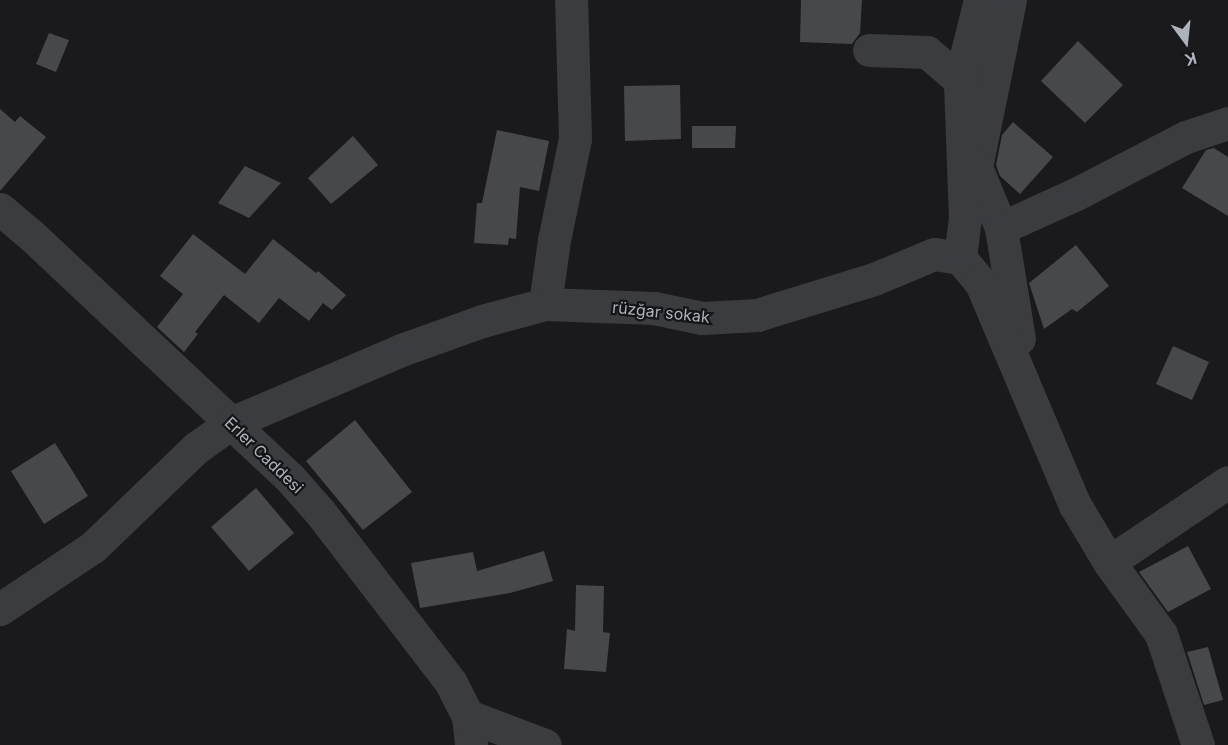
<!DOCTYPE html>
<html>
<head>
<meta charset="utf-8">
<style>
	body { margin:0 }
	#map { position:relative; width:1228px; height:745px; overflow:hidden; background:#1a1a1c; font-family:Inter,sans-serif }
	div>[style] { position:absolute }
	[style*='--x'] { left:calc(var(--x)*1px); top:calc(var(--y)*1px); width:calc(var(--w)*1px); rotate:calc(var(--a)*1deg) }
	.building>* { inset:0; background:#47484c }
	.minor>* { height:33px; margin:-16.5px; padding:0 16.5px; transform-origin:16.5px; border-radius:16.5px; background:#3b3c40 }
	span { translate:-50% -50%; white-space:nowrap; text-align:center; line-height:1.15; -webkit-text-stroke:4.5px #151517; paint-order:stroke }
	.street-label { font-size:16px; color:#aeb2ba }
	.north { position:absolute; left:1156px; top:12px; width:60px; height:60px; -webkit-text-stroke:4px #151517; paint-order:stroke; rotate:165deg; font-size:16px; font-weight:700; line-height:24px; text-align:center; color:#aeb2ba }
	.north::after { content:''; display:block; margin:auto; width:21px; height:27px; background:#aeb2ba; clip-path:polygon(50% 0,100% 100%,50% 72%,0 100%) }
</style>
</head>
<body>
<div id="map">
	<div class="building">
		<div style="clip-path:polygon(801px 0,862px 0,860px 33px,852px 44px,800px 42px)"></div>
		<div style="clip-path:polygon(49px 33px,69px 40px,56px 72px,36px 64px)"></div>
		<div style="clip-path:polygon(1078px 41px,1123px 85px,1085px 123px,1041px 81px)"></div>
		<div style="clip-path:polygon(680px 85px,681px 139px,625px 141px,624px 86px)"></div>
		<div style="clip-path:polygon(0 109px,15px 122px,20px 116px,46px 137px,0 191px)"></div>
		<div style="clip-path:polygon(1013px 122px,1053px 157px,1020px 194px,1000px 176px,996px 165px,1002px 135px)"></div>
		<div style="clip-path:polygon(692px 126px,736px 126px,735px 148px,692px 148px)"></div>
		<div style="clip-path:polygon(497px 130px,549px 141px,539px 191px,520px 187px,516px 239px,509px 238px,508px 245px,474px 243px,477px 203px,482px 203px)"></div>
		<div style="clip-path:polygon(353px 136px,378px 165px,331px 204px,308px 178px)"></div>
		<div style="clip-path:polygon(1214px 148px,1228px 157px,1228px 216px,1182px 188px,1206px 150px)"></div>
		<div style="clip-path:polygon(245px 166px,281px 183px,249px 218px,218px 203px)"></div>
		<div style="clip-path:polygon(193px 234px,245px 274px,273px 239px,316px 273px,318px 271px,346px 295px,332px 310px,323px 303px,309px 321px,279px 298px,259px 323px,224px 295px,195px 332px,198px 334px,184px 352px,157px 327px,183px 294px,160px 276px)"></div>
		<div style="clip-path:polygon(1076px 245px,1109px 286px,1077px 312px,1072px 309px,1044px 329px,1029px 283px)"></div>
		<div style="clip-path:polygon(1173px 346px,1209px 362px,1192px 400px,1156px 384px)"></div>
		<div style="clip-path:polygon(355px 420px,412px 492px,363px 530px,306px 461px)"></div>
		<div style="clip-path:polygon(55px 443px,88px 496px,44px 524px,11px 471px)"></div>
		<div style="clip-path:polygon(256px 488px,294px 533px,249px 571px,211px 527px)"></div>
		<div style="clip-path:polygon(1188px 546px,1211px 589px,1168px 612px,1139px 572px)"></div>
		<div style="clip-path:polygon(544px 551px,553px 581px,510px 593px,420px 608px,411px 563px,473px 552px,477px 571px)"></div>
		<div style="clip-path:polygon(576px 585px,604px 586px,603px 632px,610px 633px,606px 672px,564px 669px,567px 629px,575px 631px)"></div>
		<div style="clip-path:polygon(1208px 647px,1223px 700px,1204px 705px,1187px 652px)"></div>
	</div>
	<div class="minor">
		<div style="--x:1010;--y:0;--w:170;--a:101.5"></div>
		<div style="--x:976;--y:167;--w:66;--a:67.7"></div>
		<div style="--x:1001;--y:228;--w:112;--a:80.8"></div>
		<div style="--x:869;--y:50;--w:58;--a:2"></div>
		<div style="--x:927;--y:52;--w:43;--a:40.3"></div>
		<div style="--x:0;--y:209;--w:39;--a:40"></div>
		<div style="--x:30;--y:234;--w:355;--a:43.2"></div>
		<div style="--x:289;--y:477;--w:47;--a:48.5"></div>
		<div style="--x:320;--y:512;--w:215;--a:52.5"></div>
		<div style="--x:451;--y:683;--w:37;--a:63"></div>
		<div style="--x:468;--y:716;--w:29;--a:84"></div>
		<div style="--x:1001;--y:228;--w:82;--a:-24.4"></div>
		<div style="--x:1076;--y:194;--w:124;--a:-27.4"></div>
		<div style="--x:1186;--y:137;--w:44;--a:-18.4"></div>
		<div style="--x:960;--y:258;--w:33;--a:50"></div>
		<div style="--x:981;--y:283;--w:241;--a:67.1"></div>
		<div style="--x:1075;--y:505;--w:66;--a:59.2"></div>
		<div style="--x:1109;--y:562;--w:89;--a:54.2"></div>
		<div style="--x:1161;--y:634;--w:117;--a:71.6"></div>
		<div style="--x:545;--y:304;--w:65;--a:-82"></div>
		<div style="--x:554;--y:240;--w:103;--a:-78.3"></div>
		<div style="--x:575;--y:139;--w:139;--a:-91.6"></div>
		<div style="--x:1109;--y:562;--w:143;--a:-33.9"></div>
		<div style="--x:0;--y:609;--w:112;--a:-33.7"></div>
		<div style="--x:93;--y:547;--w:143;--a:-43.9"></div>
		<div style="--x:196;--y:448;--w:43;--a:-35.5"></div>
		<div style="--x:231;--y:423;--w:188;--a:-23.2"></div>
		<div style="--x:404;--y:349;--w:83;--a:-19.7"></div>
		<div style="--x:482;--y:321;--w:65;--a:-15.1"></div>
		<div style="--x:545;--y:304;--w:109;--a:2.1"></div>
		<div style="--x:654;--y:308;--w:49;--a:11.8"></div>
		<div style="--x:702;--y:318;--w:55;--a:-3.1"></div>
		<div style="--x:757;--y:315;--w:122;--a:-17.1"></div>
		<div style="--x:874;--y:279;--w:65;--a:-22.6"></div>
		<div style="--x:934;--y:254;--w:26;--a:9"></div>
		<div style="--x:960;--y:258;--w:39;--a:-83"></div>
		<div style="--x:965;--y:219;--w:139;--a:-92.1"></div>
		<div style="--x:960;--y:80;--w:82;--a:-76"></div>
		<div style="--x:468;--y:716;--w:82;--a:20.6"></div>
	</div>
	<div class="street-label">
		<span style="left:661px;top:312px;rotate:6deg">rüzğar sokak</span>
		<span style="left:264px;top:455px;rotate:44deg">Erler Caddesi</span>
	</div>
	<div class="north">K</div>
</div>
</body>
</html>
